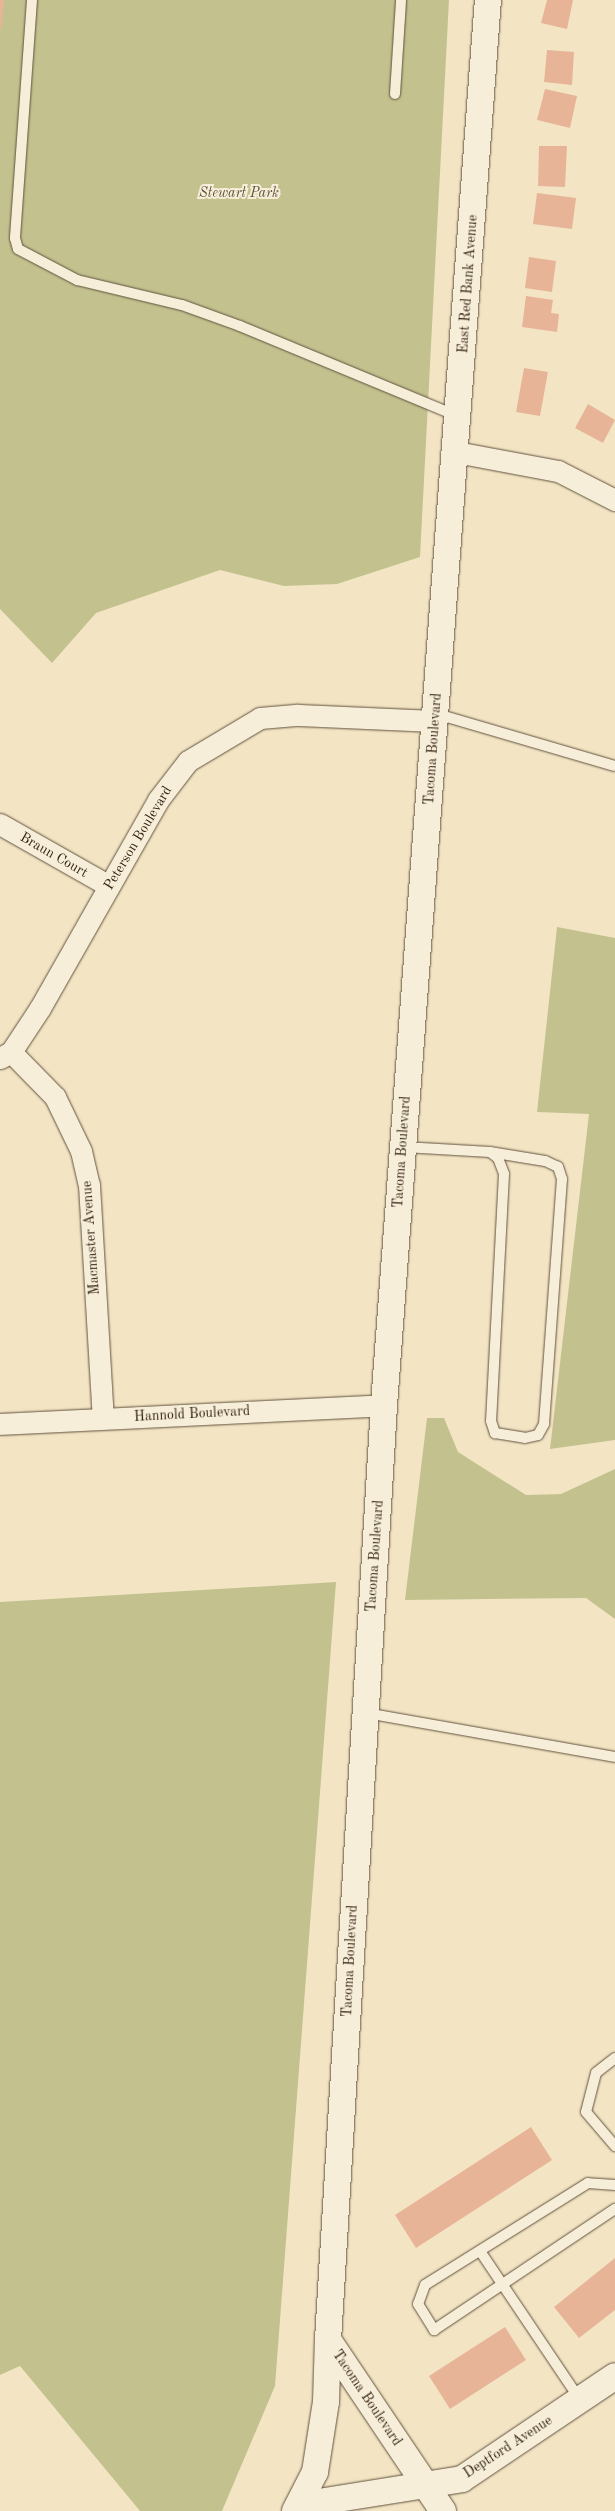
<!DOCTYPE html>
<html>
<head>
<meta charset="utf-8">
<style>
	body { margin:0 }
	#map { position:relative; width:615px; height:2511px; overflow:hidden; background:#f3e5c4; font-family:"Old Standard TT",serif }
	div>[style] { position:absolute }
	[style*='--x'] { left:calc(var(--x)*1px); top:calc(var(--y)*1px); width:calc(var(--w)*1px); rotate:calc(var(--a)*1deg) }
	.green>* { inset:0; background:#c3c28f }
	.building>* { inset:0; background:#e8b498 }
	.roads { filter:drop-shadow(0 0 1px #62523e) drop-shadow(0 0 1px #62523e) }
	.service>* { height:10px; margin:-5px; padding:0 5px; transform-origin:5px; border-radius:5px; background:#f7eed9 }
	.minor>* { height:21px; margin:-10.5px; padding:0 10.5px; transform-origin:10.5px; border-radius:10.5px; background:#f7eed9 }
	.tertiary>* { height:26px; margin:-13px; padding:0 13px; transform-origin:13px; border-radius:13px; background:#f7eed9 }
	span { translate:-50% -50%; white-space:nowrap; text-align:center; line-height:1.15; -webkit-text-stroke:4px #f7eed9; paint-order:stroke }
	.park-label { font-size:14px; color:#5d5137; font-style:italic }
	.street-label { font-size:14px; color:#312111 }
</style>
</head>
<body>
<div id="map">
	<div class="green">
		<div style="clip-path:polygon(0 0,449px 0,420px 557px,337px 584px,284px 586px,220px 570px,96px 613px,52px 663px,0 609px)"></div>
		<div style="clip-path:polygon(557px 927px,615px 938px,615px 1440px,550px 1449px,589px 1114px,537px 1112px)"></div>
		<div style="clip-path:polygon(427px 1418px,444px 1418px,458px 1452px,526px 1495px,561px 1494px,615px 1469px,615px 1619px,586px 1598px,405px 1600px)"></div>
		<div style="clip-path:polygon(336px 1582px,275px 2386px,222px 2511px,140px 2511px,20px 2366px,0 2375px,0 1602px)"></div>
	</div>
	<div class="building">
		<div style="clip-path:polygon(0 0,4px 0,1px 30px,0 30px)"></div>
		<div style="clip-path:polygon(547px 0,573px 0,567px 29px,541px 23px)"></div>
		<div style="clip-path:polygon(547px 50px,574px 52px,572px 85px,544px 82px)"></div>
		<div style="clip-path:polygon(545px 89px,577px 96px,570px 128px,537px 120px)"></div>
		<div style="clip-path:polygon(539px 146px,567px 146px,565px 187px,538px 186px)"></div>
		<div style="clip-path:polygon(537px 193px,576px 198px,572px 229px,533px 224px)"></div>
		<div style="clip-path:polygon(529px 257px,556px 261px,552px 292px,525px 288px)"></div>
		<div style="clip-path:polygon(526px 296px,553px 300px,551px 313px,559px 314px,557px 332px,522px 327px)"></div>
		<div style="clip-path:polygon(524px 368px,548px 372px,540px 416px,516px 412px)"></div>
		<div style="clip-path:polygon(588px 404px,615px 420px,603px 443px,575px 428px)"></div>
		<div style="clip-path:polygon(531px 2127px,552px 2160px,416px 2248px,395px 2215px)"></div>
		<div style="clip-path:polygon(615px 2258px,615px 2310px,579px 2338px,554px 2307px)"></div>
		<div style="clip-path:polygon(505px 2327px,526px 2360px,450px 2409px,429px 2376px)"></div>
	</div>
	<div class="roads">
		<div class="service">
			<div style="--x:32;--y:0;--w:239;--a:94.1"></div>
			<div style="--x:15;--y:238;--w:11;--a:75"></div>
			<div style="--x:18;--y:249;--w:67;--a:27.7"></div>
			<div style="--x:77;--y:280;--w:108;--a:13.4"></div>
			<div style="--x:182;--y:305;--w:62;--a:19.9"></div>
			<div style="--x:240;--y:326;--w:233;--a:22.5"></div>
			<div style="--x:395;--y:94;--w:94;--a:-86.3"></div>
			<div style="--x:437;--y:714;--w:185;--a:16.3"></div>
			<div style="--x:404;--y:1147;--w:86;--a:3.3"></div>
			<div style="--x:490;--y:1152;--w:10;--a:37"></div>
			<div style="--x:498;--y:1158;--w:17;--a:69"></div>
			<div style="--x:504;--y:1174;--w:247;--a:93"></div>
			<div style="--x:491;--y:1421;--w:13;--a:72"></div>
			<div style="--x:495;--y:1433;--w:30;--a:9"></div>
			<div style="--x:525;--y:1438;--w:13;--a:-13"></div>
			<div style="--x:538;--y:1435;--w:13;--a:-61"></div>
			<div style="--x:544;--y:1424;--w:246;--a:-85.8"></div>
			<div style="--x:562;--y:1179;--w:13;--a:-108"></div>
			<div style="--x:558;--y:1167;--w:14;--a:-155"></div>
			<div style="--x:545;--y:1161;--w:56;--a:-170.7"></div>
			<div style="--x:366;--y:1713;--w:253;--a:10"></div>
			<div style="--x:615;--y:2058;--w:24;--a:142"></div>
			<div style="--x:596;--y:2073;--w:40;--a:104.4"></div>
			<div style="--x:586;--y:2112;--w:45;--a:49.5"></div>
			<div style="--x:615;--y:2185;--w:27;--a:-176"></div>
			<div style="--x:588;--y:2183;--w:192;--a:148"></div>
			<div style="--x:425;--y:2285;--w:20;--a:110"></div>
			<div style="--x:418;--y:2304;--w:31;--a:58"></div>
			<div style="--x:434;--y:2330;--w:218;--a:-33.8"></div>
			<div style="--x:480;--y:2251;--w:179;--a:56.1"></div>
		</div>
		<div class="minor">
			<div style="--x:456;--y:452;--w:104;--a:10.6"></div>
			<div style="--x:558;--y:471;--w:64;--a:27"></div>
			<div style="--x:0;--y:824;--w:125;--a:29.6"></div>
			<div style="--x:11;--y:1052;--w:63;--a:45.6"></div>
			<div style="--x:55;--y:1097;--w:60;--a:64.3"></div>
			<div style="--x:81;--y:1151;--w:35;--a:77"></div>
			<div style="--x:89;--y:1185;--w:233;--a:86.6"></div>
			<div style="--x:0;--y:1058;--w:13;--a:-29"></div>
			<div style="--x:11;--y:1052;--w:53;--a:-56.6"></div>
			<div style="--x:40;--y:1008;--w:239;--a:-60.4"></div>
			<div style="--x:158;--y:800;--w:49;--a:-52.4"></div>
			<div style="--x:188;--y:761;--w:84;--a:-30.8"></div>
			<div style="--x:260;--y:718;--w:38;--a:-5"></div>
			<div style="--x:298;--y:715;--w:137;--a:2.5"></div>
			<div style="--x:0;--y:1424;--w:384;--a:-2.8"></div>
		</div>
		<div class="tertiary">
			<div style="--x:300;--y:2505;--w:164;--a:-9.1"></div>
			<div style="--x:462;--y:2479;--w:184;--a:-33.9"></div>
			<div style="--x:295;--y:2511;--w:44;--a:-62.9"></div>
			<div style="--x:315;--y:2472;--w:71;--a:-81.1"></div>
			<div style="--x:326;--y:2402;--w:62;--a:-88.2"></div>
			<div style="--x:443;--y:2511;--w:206;--a:-123.9"></div>
			<div style="--x:328;--y:2340;--w:937;--a:-86.57"></div>
			<div style="--x:384;--y:1405;--w:1409;--a:-85.77"></div>
		</div>
	</div>
	<div class="park-label">
		<span style="left:239px;top:193px">Stewart Park</span>
	</div>
	<div class="street-label">
		<span style="left:468px;top:284px;rotate:-86deg">East Red Bank Avenue</span>
		<span style="left:433px;top:749px;rotate:-86deg">Tacoma Boulevard</span>
		<span style="left:138px;top:838px;rotate:-59deg">Peterson Boulevard</span>
		<span style="left:54px;top:855px;rotate:30deg">Braun Court</span>
		<span style="left:402px;top:1152px;rotate:-86deg">Tacoma Boulevard</span>
		<span style="left:91px;top:1238px;rotate:-94deg">Macmaster Avenue</span>
		<span style="left:192px;top:1414px;rotate:-3deg">Hannold Boulevard</span>
		<span style="left:375px;top:1556px;rotate:-86deg">Tacoma Boulevard</span>
		<span style="left:350px;top:1961px;rotate:-87deg">Tacoma Boulevard</span>
		<span style="left:367px;top:2398px;rotate:56deg">Tacoma Boulevard</span>
		<span style="left:508px;top:2447px;rotate:-33deg">Deptford Avenue</span>
	</div>
</div>
</body>
</html>
